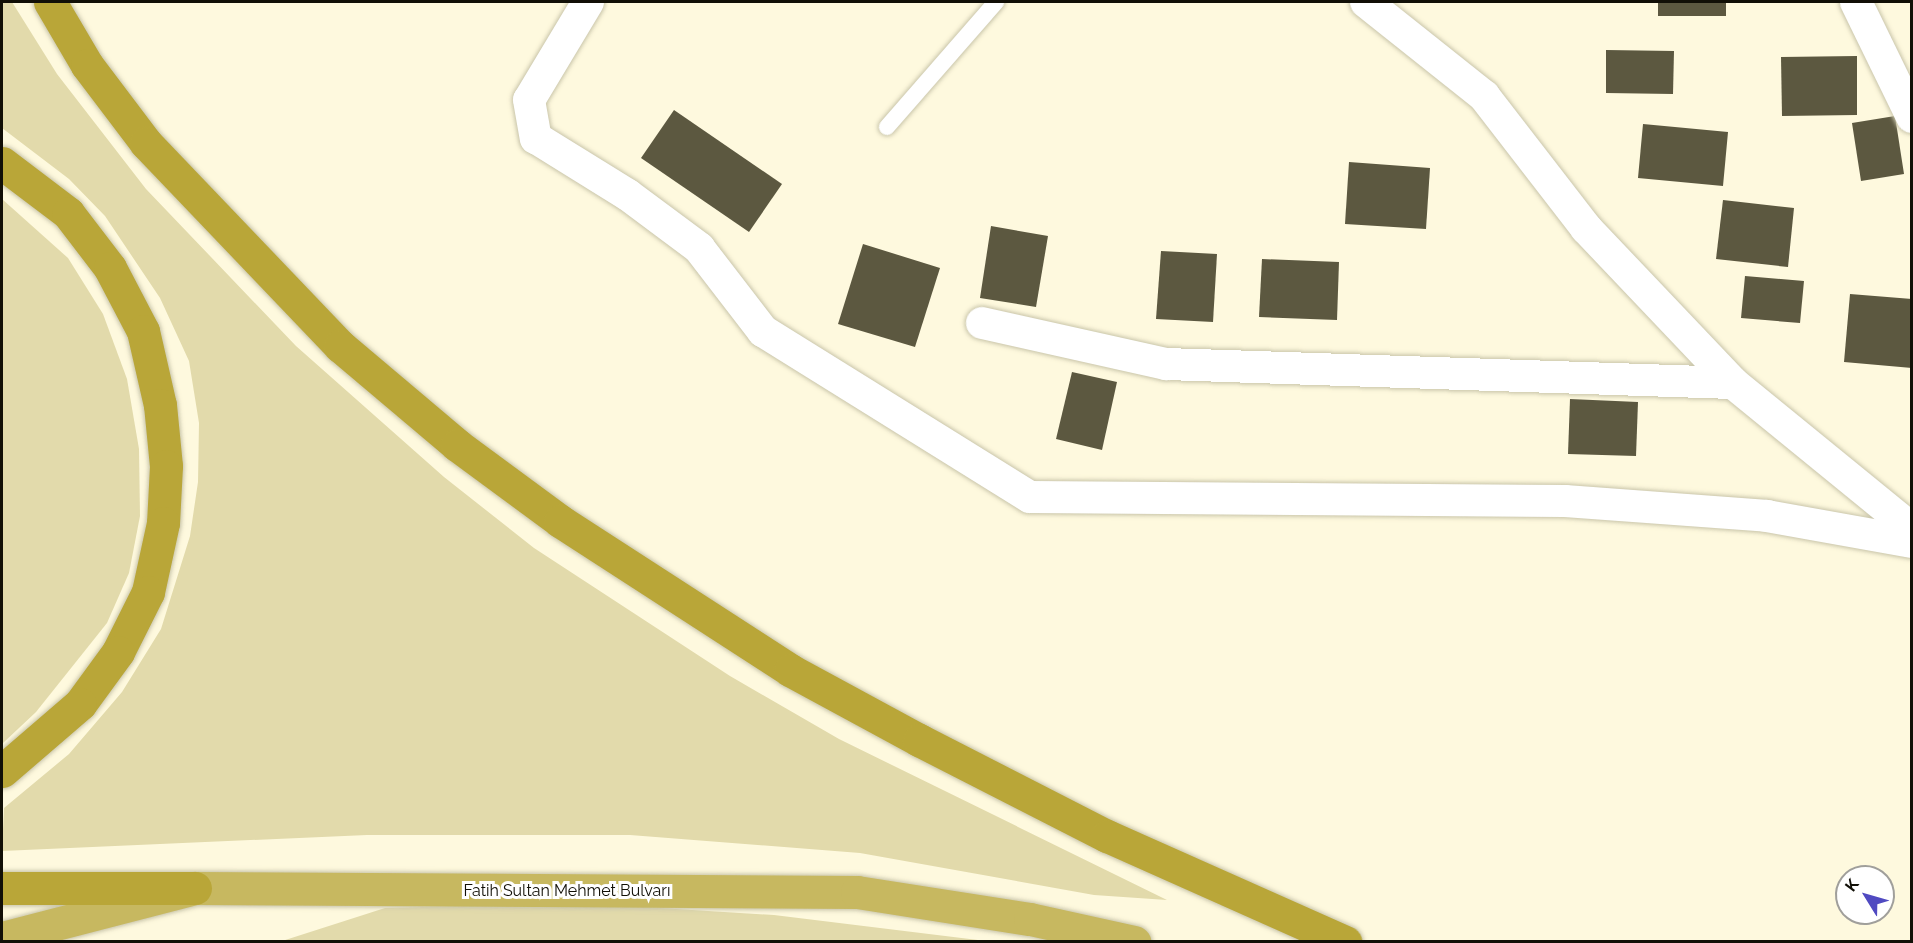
<!DOCTYPE html>
<html>
<head>
<meta charset="utf-8">
<style>
	body { margin:0 }
	#map { position:relative; width:1913px; height:943px; overflow:hidden; background:#fef9de; font-family:Raleway,sans-serif }
	div>[style] { position:absolute }
	[style*='--x'] { left:calc(var(--x)*1px); top:calc(var(--y)*1px); width:calc(var(--w)*1px); rotate:calc(var(--a)*1deg) }
	.green>* { inset:0; background:#e2daab }
	.building>* { inset:0; background:#5c5840 }
	.roads { filter:drop-shadow(0 0 2px #c9c5aa) drop-shadow(0 0 2px #c9c5aa) }
	.service>* { height:16px; margin:-8px; padding:0 8px; transform-origin:8px; border-radius:8px; background:#fff }
	.minor>* { height:32px; margin:-16px; padding:0 16px; transform-origin:16px; border-radius:16px; background:#fff }
	.trunk>* { height:33px; margin:-16.5px; padding:0 16.5px; transform-origin:16.5px; border-radius:16.5px; background:#c7b860 }
	.motorway>* { height:33px; margin:-16.5px; padding:0 16.5px; transform-origin:16.5px; border-radius:16.5px; background:#b9a638 }
	span { translate:-50% -50%; white-space:nowrap; text-align:center; line-height:1.15; -webkit-text-stroke:6px #fff; paint-order:stroke }
	.street-label { font-size:16px; color:#110f06 }
	.frame { position:absolute; inset:0; border:3px solid #110f06; pointer-events:none }
	.north { position:absolute; left:1835px; top:865px; width:60px; height:60px; box-sizing:border-box; background:#fff; border:2px solid #a09f9b; border-radius:50%; rotate:307deg; font-size:16px; font-weight:700; line-height:24px; text-align:center; color:#110f06 }
	.north::after { content:''; display:block; margin:auto; width:21px; height:27px; background:#504ac1; clip-path:polygon(50% 0,100% 100%,50% 72%,0 100%) }
</style>
</head>
<body>
<div id="map">
	<div class="green">
		<div style="clip-path:polygon(2px 2px,12px 2px,57px 74px,146px 189px,296px 346px,444px 477px,534px 548px,730px 676px,839px 739px,1167px 900px,1094px 895px,860px 853px,630px 835px,367px 835px,2px 851px,4px 808px,69px 754px,122px 692px,161px 629px,190px 536px,198px 482px,199px 423px,189px 361px,160px 298px,105px 216px,69px 179px,2px 128px)"></div>
		<div style="clip-path:polygon(2px 199px,68px 258px,103px 314px,127px 379px,139px 449px,140px 516px,129px 573px,107px 623px,36px 712px,2px 744px)"></div>
		<div style="clip-path:polygon(580px 903px,774px 915px,986px 941px,279px 942px,385px 908px)"></div>
	</div>
	<div class="building">
		<div style="clip-path:polygon(1658px 2px,1726px 2px,1726px 16px,1658px 16px)"></div>
		<div style="clip-path:polygon(1606px 50px,1674px 51px,1673px 94px,1606px 93px)"></div>
		<div style="clip-path:polygon(1857px 56px,1857px 115px,1782px 116px,1781px 57px)"></div>
		<div style="clip-path:polygon(674px 110px,782px 184px,749px 232px,641px 158px)"></div>
		<div style="clip-path:polygon(1895px 116px,1904px 174px,1861px 181px,1852px 123px)"></div>
		<div style="clip-path:polygon(1643px 124px,1728px 132px,1723px 186px,1638px 178px)"></div>
		<div style="clip-path:polygon(1349px 162px,1430px 168px,1426px 229px,1345px 224px)"></div>
		<div style="clip-path:polygon(1723px 200px,1794px 208px,1788px 267px,1716px 259px)"></div>
		<div style="clip-path:polygon(991px 226px,1048px 236px,1036px 307px,980px 298px)"></div>
		<div style="clip-path:polygon(863px 244px,940px 268px,915px 347px,838px 324px)"></div>
		<div style="clip-path:polygon(1161px 251px,1217px 254px,1213px 322px,1156px 319px)"></div>
		<div style="clip-path:polygon(1262px 259px,1339px 262px,1337px 320px,1259px 317px)"></div>
		<div style="clip-path:polygon(1745px 276px,1804px 281px,1800px 323px,1741px 318px)"></div>
		<div style="clip-path:polygon(1850px 294px,1912px 299px,1912px 368px,1844px 362px)"></div>
		<div style="clip-path:polygon(1072px 372px,1117px 382px,1102px 450px,1056px 439px)"></div>
		<div style="clip-path:polygon(1570px 399px,1638px 402px,1636px 456px,1568px 454px)"></div>
	</div>
	<div class="roads">
		<div class="service">
			<div style="--x:887;--y:127;--w:166;--a:-48.9"></div>
		</div>
		<div class="minor">
			<div style="--x:588;--y:2;--w:114;--a:121"></div>
			<div style="--x:529;--y:100;--w:39;--a:80"></div>
			<div style="--x:536;--y:138;--w:108;--a:31.8"></div>
			<div style="--x:628;--y:195;--w:89;--a:36.7"></div>
			<div style="--x:699;--y:248;--w:105;--a:52.4"></div>
			<div style="--x:763;--y:331;--w:314;--a:31.9"></div>
			<div style="--x:1030;--y:497;--w:535;--a:0.43"></div>
			<div style="--x:1565;--y:501;--w:203;--a:4.2"></div>
			<div style="--x:1767;--y:516;--w:147;--a:10.2"></div>
			<div style="--x:1366;--y:2;--w:151;--a:38.5"></div>
			<div style="--x:1484;--y:96;--w:167;--a:52.3"></div>
			<div style="--x:1586;--y:228;--w:214;--a:46.5"></div>
			<div style="--x:1733;--y:383;--w:231;--a:39.2"></div>
			<div style="--x:1856;--y:2;--w:128;--a:64"></div>
			<div style="--x:982;--y:323;--w:189;--a:12.6"></div>
			<div style="--x:1166;--y:364;--w:567;--a:1.92"></div>
		</div>
		<div class="trunk">
			<div style="--x:2;--y:938;--w:199;--a:-14.5"></div>
			<div style="--x:195;--y:888;--w:662;--a:0.35"></div>
			<div style="--x:857;--y:892;--w:175;--a:8.9"></div>
			<div style="--x:1030;--y:919;--w:107;--a:12.5"></div>
		</div>
		<div class="motorway">
			<div style="--x:50;--y:2;--w:73;--a:59.6"></div>
			<div style="--x:87;--y:65;--w:98;--a:52.9"></div>
			<div style="--x:146;--y:143;--w:281;--a:46.3"></div>
			<div style="--x:340;--y:346;--w:153;--a:40.2"></div>
			<div style="--x:457;--y:445;--w:128;--a:36.4"></div>
			<div style="--x:560;--y:521;--w:274;--a:32.9"></div>
			<div style="--x:790;--y:670;--w:147;--a:28.5"></div>
			<div style="--x:919;--y:740;--w:211;--a:27.1"></div>
			<div style="--x:1107;--y:836;--w:261;--a:24"></div>
			<div style="--x:2;--y:163;--w:83;--a:37.1"></div>
			<div style="--x:68;--y:213;--w:69;--a:52.6"></div>
			<div style="--x:110;--y:268;--w:71;--a:62.4"></div>
			<div style="--x:143;--y:331;--w:76;--a:77.1"></div>
			<div style="--x:160;--y:405;--w:61;--a:84.4"></div>
			<div style="--x:166;--y:466;--w:57;--a:93"></div>
			<div style="--x:163;--y:523;--w:71;--a:102.3"></div>
			<div style="--x:148;--y:592;--w:67;--a:116.6"></div>
			<div style="--x:118;--y:652;--w:64;--a:126.2"></div>
			<div style="--x:80;--y:704;--w:103;--a:139.3"></div>
			<div style="--x:2;--y:888;--w:193;--a:0"></div>
		</div>
	</div>
	<div class="street-label">
		<span style="left:567px;top:891px">Fatih Sultan Mehmet Bulvarı</span>
	</div>
	<div class="frame"></div>
	<div class="north">K</div>
</div>
</body>
</html>
